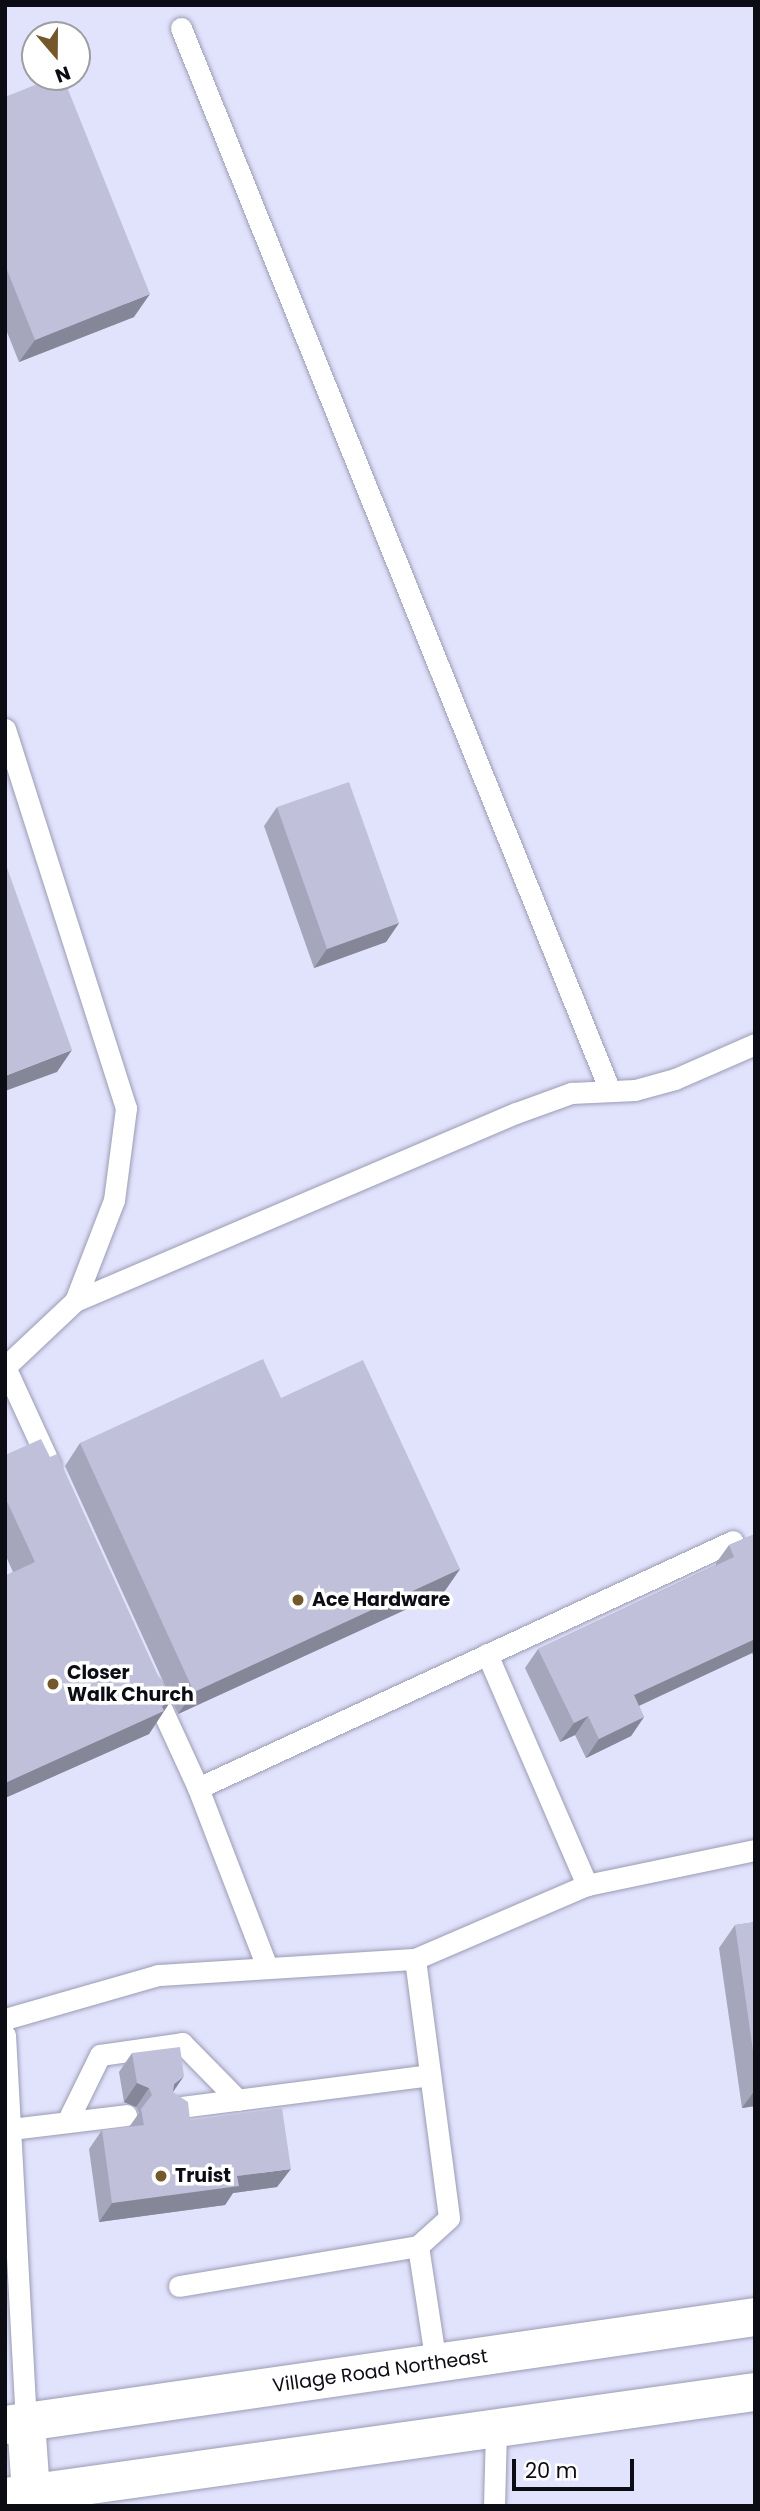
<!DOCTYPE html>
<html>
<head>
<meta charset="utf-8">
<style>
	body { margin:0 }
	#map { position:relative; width:760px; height:2511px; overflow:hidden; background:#e1e2fc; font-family:Poppins,sans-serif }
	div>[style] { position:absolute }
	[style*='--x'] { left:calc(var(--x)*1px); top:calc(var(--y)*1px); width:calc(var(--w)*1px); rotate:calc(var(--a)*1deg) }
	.roads { filter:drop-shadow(0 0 2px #9b9cb4) drop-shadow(0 0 2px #9b9cb4) }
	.service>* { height:21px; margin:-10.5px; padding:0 10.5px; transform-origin:10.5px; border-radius:10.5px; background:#fff }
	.minor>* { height:38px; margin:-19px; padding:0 19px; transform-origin:19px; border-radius:19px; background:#fff }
	.secondary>* { height:38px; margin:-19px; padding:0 19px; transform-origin:19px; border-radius:19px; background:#fff }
	.wall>* { inset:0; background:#a5a5bb }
	.shaded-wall>* { inset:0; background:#868699 }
	.building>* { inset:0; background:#c0c0da }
	.dots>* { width:19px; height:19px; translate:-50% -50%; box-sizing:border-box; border:4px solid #fff; border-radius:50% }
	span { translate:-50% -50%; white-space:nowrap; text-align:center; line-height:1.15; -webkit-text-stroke:7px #fff; paint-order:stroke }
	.poi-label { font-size:19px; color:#0c0c14; font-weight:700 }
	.left { translate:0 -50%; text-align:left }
	.street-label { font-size:19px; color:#0c0c14 }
	.frame { position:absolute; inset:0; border:7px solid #0c0c14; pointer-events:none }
	.north { position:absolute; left:21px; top:21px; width:70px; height:70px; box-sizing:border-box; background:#fff; border:2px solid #9e9ea1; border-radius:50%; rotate:160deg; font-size:19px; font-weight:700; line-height:28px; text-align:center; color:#0c0c14 }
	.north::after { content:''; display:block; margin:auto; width:24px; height:32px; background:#74572b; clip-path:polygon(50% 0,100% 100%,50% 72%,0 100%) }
	.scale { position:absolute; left:512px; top:2459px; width:122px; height:32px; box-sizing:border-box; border:4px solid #0c0c14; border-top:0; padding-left:9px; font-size:21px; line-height:24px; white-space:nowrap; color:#0c0c14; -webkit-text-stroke:5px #fff; paint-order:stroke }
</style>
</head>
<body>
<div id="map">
	<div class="roads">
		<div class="service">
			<div style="--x:181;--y:28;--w:1146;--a:68.02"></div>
			<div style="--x:5;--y:729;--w:398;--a:72.3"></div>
			<div style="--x:126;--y:1108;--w:93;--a:97.4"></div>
			<div style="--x:114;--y:1200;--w:108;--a:111.1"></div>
			<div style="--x:5;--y:1367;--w:96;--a:-43.3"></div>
			<div style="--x:75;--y:1301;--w:479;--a:-23.1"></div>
			<div style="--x:516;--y:1113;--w:59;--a:-20"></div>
			<div style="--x:571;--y:1093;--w:64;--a:-2.7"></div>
			<div style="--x:635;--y:1090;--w:41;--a:-15.4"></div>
			<div style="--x:675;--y:1079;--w:87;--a:-23.6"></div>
			<div style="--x:5;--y:1367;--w:108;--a:65.3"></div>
			<div style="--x:487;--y:1654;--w:252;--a:66.6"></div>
			<div style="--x:152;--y:1688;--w:110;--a:65.3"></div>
			<div style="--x:415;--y:1959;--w:261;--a:82.5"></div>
			<div style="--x:449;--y:2218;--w:42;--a:137.9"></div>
			<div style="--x:267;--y:1967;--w:192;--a:-111.1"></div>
			<div style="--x:198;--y:1788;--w:589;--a:-24.78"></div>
			<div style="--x:5;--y:2019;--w:159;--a:-16"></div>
			<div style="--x:158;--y:1975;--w:257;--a:-3.6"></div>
			<div style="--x:415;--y:1959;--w:187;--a:-23.3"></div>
			<div style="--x:587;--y:1885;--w:172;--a:-11.8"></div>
			<div style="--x:5;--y:2035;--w:388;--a:86.9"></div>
			<div style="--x:173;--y:2108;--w:259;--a:-7.3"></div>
			<div style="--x:67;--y:2122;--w:75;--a:-63.8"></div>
			<div style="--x:100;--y:2055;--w:83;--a:-8.3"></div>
			<div style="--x:182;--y:2043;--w:80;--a:45.5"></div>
			<div style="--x:11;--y:2129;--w:116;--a:-6.9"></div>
			<div style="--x:179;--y:2286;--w:242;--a:-9.5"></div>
			<div style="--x:418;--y:2246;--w:118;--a:81.3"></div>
			<div style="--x:494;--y:2506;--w:79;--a:-88.5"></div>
		</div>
		<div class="minor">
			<div style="--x:26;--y:2422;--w:84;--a:85.9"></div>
		</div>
		<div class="secondary">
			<div style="--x:5;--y:2425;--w:758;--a:-8.19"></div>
			<div style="--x:5;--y:2497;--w:757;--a:-7.97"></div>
		</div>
	</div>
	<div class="wall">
		<div style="clip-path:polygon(5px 97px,134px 317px,19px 362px,5px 327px)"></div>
		<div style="clip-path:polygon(277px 807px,399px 923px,386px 942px,314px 968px,264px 826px)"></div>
		<div style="clip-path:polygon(281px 1398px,460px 1569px,444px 1592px,178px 1714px,65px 1466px,80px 1443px)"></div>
		<div style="clip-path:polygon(5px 1455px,50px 1457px,170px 1702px,149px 1734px,5px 1798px,5px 1576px,13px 1572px,5px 1554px)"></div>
		<div style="clip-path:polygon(755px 1534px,755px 1659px,752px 1653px,639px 1706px,644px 1717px,631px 1736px,586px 1758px,575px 1735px,560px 1742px,525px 1668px,538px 1649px,716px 1565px,716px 1563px,729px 1545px)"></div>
		<div style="clip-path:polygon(755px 1922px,755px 2106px,742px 2108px,719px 1948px,735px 1925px)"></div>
		<div style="clip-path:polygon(132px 2053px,173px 2092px,190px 2120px,277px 2187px,233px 2193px,225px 2205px,99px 2222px,89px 2149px,102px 2130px,129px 2127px,139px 2113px,136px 2107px,124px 2102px,119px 2072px)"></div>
	</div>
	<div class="shaded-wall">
		<div style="clip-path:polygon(150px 294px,134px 317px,19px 362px,35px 340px)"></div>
		<div style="clip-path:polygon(399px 923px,386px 942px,314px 968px,327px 949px)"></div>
		<div style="clip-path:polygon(72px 1050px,57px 1072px,5px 1091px,5px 1076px)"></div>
		<div style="clip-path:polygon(460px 1569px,444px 1592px,178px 1714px,194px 1692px)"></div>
		<div style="clip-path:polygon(755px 1639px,755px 1649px,752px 1653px,621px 1714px,634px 1695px)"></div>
		<div style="clip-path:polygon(170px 1702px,149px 1734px,5px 1798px,5px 1783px)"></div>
		<div style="clip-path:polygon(588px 1716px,575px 1735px,560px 1742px,574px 1723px)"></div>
		<div style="clip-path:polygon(644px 1717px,631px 1736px,586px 1758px,599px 1739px)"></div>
		<div style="clip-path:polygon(184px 2076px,171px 2095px,174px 2084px)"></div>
		<div style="clip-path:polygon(137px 2083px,149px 2088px,136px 2107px,124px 2102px)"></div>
		<div style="clip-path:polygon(755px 2090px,755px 2106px,742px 2108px)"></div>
		<div style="clip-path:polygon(291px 2169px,277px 2187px,233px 2193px,225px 2205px,99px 2222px,112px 2203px,237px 2176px)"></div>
	</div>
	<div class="building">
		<div style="clip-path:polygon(55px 77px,63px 77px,150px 294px,35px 340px,5px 265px,5px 97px)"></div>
		<div style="clip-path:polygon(349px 782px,399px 923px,327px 949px,277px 807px)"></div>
		<div style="clip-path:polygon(5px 862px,72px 1050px,5px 1076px)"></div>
		<div style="clip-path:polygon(263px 1359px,281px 1398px,363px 1360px,460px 1569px,194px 1692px,80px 1443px)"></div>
		<div style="clip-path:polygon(41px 1439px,50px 1457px,57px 1454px,170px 1702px,162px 1706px,164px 1711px,5px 1783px,5px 1576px,35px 1562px,5px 1497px,5px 1455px)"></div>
		<div style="clip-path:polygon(755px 1534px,755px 1639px,634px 1695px,644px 1717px,599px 1739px,588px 1716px,574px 1723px,538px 1649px,734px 1557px,729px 1545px)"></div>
		<div style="clip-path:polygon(755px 1922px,755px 2065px,735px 1925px)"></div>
		<div style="clip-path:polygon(180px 2047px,184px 2076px,174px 2084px,173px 2092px,188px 2102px,190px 2120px,282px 2108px,291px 2169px,237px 2176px,239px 2186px,112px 2203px,102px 2130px,144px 2125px,141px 2109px,152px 2095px,149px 2088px,137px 2083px,132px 2053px)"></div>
	</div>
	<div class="dots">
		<div style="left:298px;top:1600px;background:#74572b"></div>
		<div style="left:53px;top:1684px;background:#74572b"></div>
		<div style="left:161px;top:2176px;background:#74572b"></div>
	</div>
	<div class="poi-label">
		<span class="left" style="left:312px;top:1600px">Ace Hardware</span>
		<span class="left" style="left:67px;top:1684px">Closer<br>Walk Church</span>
		<span class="left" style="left:175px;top:2176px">Truist</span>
	</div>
	<div class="street-label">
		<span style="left:380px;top:2371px;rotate:-8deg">Village Road Northeast</span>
	</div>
	<div class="frame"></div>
	<div class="north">N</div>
	<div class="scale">20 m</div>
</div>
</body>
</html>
